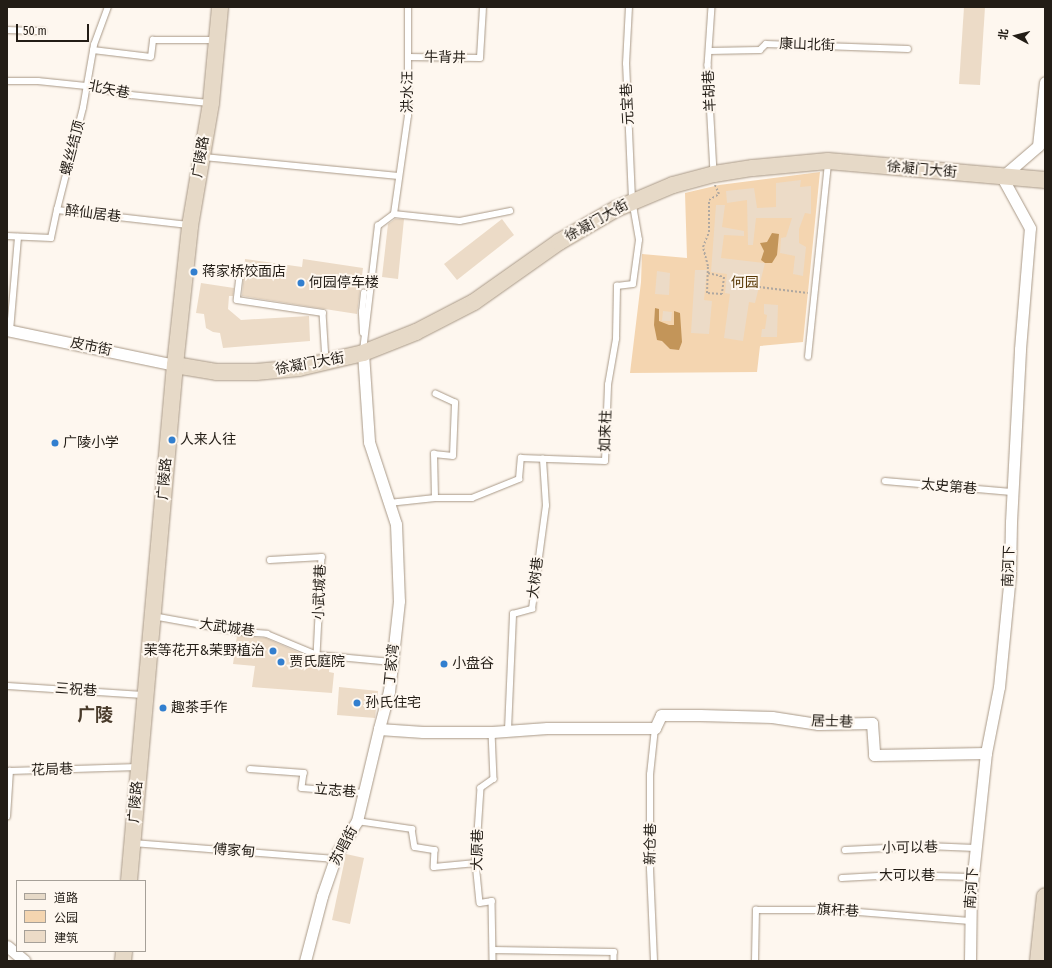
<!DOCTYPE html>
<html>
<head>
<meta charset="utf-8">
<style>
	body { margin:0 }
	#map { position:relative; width:1052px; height:968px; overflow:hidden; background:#fef7ef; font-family:"Fira Sans Condensed","Noto Sans SC",sans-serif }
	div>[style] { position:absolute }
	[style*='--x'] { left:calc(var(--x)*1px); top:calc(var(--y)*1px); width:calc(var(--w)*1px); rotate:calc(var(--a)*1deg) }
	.green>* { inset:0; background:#f4d5b0 }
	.water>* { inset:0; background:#c39559 }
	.building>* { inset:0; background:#ecdbc7 }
	.path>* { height:2px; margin-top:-1px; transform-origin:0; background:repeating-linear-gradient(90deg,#afa8a1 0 2px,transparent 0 4px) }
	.roads { filter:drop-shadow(0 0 1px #a99987) drop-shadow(0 0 1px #a99987) }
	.lane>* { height:5.5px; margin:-2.75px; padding:0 2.75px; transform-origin:2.75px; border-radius:2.75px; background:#fff }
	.street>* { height:11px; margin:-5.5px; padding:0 5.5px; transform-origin:5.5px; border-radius:5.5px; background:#fff }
	.secondary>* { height:16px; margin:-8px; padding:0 8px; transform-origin:8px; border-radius:8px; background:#e6d9c7 }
	.dots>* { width:11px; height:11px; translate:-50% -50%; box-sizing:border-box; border:2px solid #fef7ef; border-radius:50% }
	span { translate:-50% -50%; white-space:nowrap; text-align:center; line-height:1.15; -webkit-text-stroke:4px #fef7ef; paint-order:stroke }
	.street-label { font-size:14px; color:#231d16 }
	.poi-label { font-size:14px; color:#231d16 }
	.left { translate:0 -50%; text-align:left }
	.right { translate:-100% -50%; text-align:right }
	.park-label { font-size:14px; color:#583906 }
	.district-label { font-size:18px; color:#483a2a; font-weight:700 }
	.frame { position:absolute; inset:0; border:8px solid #231d16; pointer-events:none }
	.legend { position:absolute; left:16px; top:880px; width:130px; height:72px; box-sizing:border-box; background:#fef7ef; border:1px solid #a6a098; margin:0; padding:5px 7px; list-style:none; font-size:12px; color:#231d16 }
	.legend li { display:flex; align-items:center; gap:8px; height:20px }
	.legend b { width:20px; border:1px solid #a6a098 }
	.north { position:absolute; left:996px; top:16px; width:40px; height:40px; -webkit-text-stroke:3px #fef7ef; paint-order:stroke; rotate:277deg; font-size:11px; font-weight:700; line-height:16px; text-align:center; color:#231d16 }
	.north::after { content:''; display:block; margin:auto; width:14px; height:18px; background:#231d16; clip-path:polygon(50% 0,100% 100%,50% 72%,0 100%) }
	.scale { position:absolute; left:16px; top:24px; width:73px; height:18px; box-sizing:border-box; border:2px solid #231d16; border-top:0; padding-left:5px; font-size:12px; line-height:14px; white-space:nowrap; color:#231d16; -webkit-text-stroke:3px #fef7ef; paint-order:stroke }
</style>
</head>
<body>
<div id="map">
	<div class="green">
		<div style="clip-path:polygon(820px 172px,803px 342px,760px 346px,757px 372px,630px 373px,641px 282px,642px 254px,687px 258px,685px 193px,719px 185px)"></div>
	</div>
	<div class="water">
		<div style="clip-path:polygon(772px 233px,779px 234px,777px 255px,772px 263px,765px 263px,761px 260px,764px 251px,760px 243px,767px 242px)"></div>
		<div style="clip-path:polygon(655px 308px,659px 309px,659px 321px,669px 325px,674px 325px,674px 311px,680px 313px,682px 342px,679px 350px,670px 349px,662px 341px,657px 340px,654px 325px)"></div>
	</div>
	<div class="building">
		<div style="clip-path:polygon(964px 7px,985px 7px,980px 85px,959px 84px)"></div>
		<div style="clip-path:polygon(801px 180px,800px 187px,811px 186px,811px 214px,805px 213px,799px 229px,799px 243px,806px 247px,803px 276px,793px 274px,795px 256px,780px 253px,781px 238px,786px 237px,792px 218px,756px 218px,753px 245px,748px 245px,747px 200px,727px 203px,726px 191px,754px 188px,757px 208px,776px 207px,776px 183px)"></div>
		<div style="clip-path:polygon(716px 205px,725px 205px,722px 227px,744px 231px,744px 236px,724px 235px,721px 258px,765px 263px,755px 303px,749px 302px,743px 341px,724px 338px,730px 294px,725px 293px,727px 274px,711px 272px)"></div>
		<div style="clip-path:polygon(395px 219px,404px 219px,398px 279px,382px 277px,388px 224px)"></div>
		<div style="clip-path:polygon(502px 219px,514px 235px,457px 280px,444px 264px)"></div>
		<div style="clip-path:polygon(245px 259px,302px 267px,303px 259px,363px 268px,357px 314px,242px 296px)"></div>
		<div style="clip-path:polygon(695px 270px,707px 270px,704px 300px,712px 301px,709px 334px,691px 333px)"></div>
		<div style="clip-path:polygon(657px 271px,670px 273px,669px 295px,655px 294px)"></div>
		<div style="clip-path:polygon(201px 283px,234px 288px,233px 296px,229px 296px,228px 309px,241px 320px,309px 316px,310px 341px,223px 348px,220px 333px,213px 332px,206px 328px,204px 314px,196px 313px)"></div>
		<div style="clip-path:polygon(764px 304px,778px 305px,777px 337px,761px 337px,762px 329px,765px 329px,767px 315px,764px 314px)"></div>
		<div style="clip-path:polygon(663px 311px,672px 312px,671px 321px,662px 321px)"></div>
		<div style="clip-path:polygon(237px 636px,266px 638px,311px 658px,330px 660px,329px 672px,334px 673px,332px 693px,252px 687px,255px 666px,233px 664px)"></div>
		<div style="clip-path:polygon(339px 687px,378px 691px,375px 718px,337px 715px)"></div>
		<div style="clip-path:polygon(346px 854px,364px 858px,350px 924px,332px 920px)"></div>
	</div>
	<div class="path">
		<div style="--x:708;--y:273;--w:16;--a:14"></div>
		<div style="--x:724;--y:277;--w:17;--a:97"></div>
		<div style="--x:722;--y:294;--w:15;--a:-176"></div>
		<div style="--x:707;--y:293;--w:27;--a:-88"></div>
		<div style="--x:708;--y:266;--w:20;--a:-105"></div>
		<div style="--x:703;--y:247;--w:16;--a:-68"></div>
		<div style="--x:709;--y:232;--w:32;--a:-90"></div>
		<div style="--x:709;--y:200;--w:12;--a:-31"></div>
		<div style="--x:719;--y:194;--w:10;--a:-114"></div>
		<div style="--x:759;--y:287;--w:49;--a:7"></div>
	</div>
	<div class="roads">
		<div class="lane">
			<div style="--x:712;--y:7;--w:58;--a:93.9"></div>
			<div style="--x:708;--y:65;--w:107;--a:86.8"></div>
			<div style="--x:7;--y:30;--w:36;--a:2"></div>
			<div style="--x:93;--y:50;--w:58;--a:6.9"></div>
			<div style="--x:151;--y:57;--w:17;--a:-83"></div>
			<div style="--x:153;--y:40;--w:63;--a:0"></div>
			<div style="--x:709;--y:51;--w:51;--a:-1.1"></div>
			<div style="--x:760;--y:50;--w:8;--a:-45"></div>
			<div style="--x:766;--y:44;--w:142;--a:2"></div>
			<div style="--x:408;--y:57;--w:72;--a:0.8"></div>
			<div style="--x:480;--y:58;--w:51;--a:-86.6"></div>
			<div style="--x:7;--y:81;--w:31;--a:0"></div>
			<div style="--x:38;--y:81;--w:48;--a:5.9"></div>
			<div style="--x:86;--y:86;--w:46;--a:11.3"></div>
			<div style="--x:131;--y:95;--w:78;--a:5.9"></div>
			<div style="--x:204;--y:157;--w:195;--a:5.6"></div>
			<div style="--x:57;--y:210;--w:105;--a:-75.7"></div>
			<div style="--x:83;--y:108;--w:64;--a:-80.1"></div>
			<div style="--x:94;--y:45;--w:40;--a:-69.8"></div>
			<div style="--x:394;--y:214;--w:66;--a:6.1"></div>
			<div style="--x:460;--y:221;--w:51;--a:-11.3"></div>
			<div style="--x:7;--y:236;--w:44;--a:2.6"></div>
			<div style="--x:51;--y:238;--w:29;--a:-78"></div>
			<div style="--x:57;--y:210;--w:132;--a:6.5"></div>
			<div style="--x:240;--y:277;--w:23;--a:97"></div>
			<div style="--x:237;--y:300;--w:87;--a:8.6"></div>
			<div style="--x:323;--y:313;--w:48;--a:86.4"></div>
			<div style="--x:10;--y:331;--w:94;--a:-85.1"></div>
			<div style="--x:363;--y:333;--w:21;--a:-93"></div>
			<div style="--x:362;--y:312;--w:19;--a:-84"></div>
			<div style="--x:363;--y:351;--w:126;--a:-83.2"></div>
			<div style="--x:378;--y:226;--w:20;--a:-37"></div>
			<div style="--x:394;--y:214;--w:99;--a:-81.9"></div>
			<div style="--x:408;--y:116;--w:109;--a:-90"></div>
			<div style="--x:808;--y:357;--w:195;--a:-84.1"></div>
			<div style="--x:885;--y:481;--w:127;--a:5"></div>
			<div style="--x:435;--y:498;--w:44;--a:-91.3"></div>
			<div style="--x:434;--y:454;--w:19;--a:6"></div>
			<div style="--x:453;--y:456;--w:53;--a:-87.8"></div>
			<div style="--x:455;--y:403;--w:21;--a:-155"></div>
			<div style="--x:389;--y:503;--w:46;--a:-6.2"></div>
			<div style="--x:435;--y:498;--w:37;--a:0"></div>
			<div style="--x:472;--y:498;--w:51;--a:-22"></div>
			<div style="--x:519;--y:479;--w:21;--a:-85"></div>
			<div style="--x:521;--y:458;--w:84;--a:2"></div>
			<div style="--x:605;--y:461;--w:76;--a:-87.7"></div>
			<div style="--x:608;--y:385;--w:47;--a:-80.1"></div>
			<div style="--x:616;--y:339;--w:53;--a:-88.9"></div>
			<div style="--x:617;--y:286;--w:16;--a:-7"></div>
			<div style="--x:633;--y:284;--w:44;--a:-82.2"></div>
			<div style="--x:639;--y:240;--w:41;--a:-99.9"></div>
			<div style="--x:632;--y:200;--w:136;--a:-92.5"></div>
			<div style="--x:626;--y:64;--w:57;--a:-87"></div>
			<div style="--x:270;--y:560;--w:52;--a:-3.3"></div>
			<div style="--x:322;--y:557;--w:98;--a:92.9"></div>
			<div style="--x:153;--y:616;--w:89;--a:10.3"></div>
			<div style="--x:241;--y:632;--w:26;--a:4"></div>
			<div style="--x:267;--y:634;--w:54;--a:22.8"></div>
			<div style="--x:317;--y:655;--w:75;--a:5.3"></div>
			<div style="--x:7;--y:686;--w:137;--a:3.8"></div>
			<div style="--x:508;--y:730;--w:116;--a:-87.5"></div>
			<div style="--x:513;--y:614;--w:20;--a:-15"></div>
			<div style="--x:532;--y:609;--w:104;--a:-82.3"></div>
			<div style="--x:546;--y:506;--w:47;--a:-93.7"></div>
			<div style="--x:492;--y:732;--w:47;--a:87.6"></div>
			<div style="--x:494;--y:779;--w:16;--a:145"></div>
			<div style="--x:481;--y:788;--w:75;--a:93.8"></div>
			<div style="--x:476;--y:863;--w:40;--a:84.3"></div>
			<div style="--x:480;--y:903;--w:12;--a:-9"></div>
			<div style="--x:492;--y:901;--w:60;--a:89"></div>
			<div style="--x:250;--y:769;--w:54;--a:4.2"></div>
			<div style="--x:304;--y:773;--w:15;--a:98"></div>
			<div style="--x:302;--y:788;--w:62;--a:4.6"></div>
			<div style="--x:7;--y:817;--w:46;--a:-86.3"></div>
			<div style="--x:10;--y:771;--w:128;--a:-1.8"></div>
			<div style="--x:357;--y:821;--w:56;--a:8.3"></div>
			<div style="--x:412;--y:829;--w:18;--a:81"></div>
			<div style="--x:415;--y:847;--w:20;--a:9"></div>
			<div style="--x:435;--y:850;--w:17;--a:93"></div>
			<div style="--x:434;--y:867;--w:42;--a:-5.4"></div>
			<div style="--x:133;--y:843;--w:203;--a:4.5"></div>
			<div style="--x:845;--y:850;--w:82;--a:-2.8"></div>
			<div style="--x:927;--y:846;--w:48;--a:2.4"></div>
			<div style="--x:842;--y:878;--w:54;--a:-3.2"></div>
			<div style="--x:896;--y:875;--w:76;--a:1.5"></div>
			<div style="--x:493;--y:950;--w:121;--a:0.9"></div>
			<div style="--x:614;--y:952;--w:9;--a:90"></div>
			<div style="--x:654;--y:961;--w:92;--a:-92.5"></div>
			<div style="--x:650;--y:869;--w:94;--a:-90"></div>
			<div style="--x:650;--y:775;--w:47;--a:-83.9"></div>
			<div style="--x:755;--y:961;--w:51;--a:-88.9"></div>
			<div style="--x:756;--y:910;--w:78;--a:0"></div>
			<div style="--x:834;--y:910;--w:136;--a:4.6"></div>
		</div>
		<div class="street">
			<div style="--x:7;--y:330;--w:172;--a:11.8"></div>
			<div style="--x:363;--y:353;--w:89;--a:86.1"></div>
			<div style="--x:369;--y:442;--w:86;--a:71.8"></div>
			<div style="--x:396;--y:524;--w:77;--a:87.8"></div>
			<div style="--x:399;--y:601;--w:91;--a:96.3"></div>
			<div style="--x:389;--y:691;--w:39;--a:105"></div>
			<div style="--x:379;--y:729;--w:44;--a:3.9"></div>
			<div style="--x:423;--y:732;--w:69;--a:0"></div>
			<div style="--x:492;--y:732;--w:55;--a:-4.2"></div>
			<div style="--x:547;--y:728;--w:108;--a:0"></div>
			<div style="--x:655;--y:728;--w:14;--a:-65"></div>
			<div style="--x:661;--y:715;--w:39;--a:0"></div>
			<div style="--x:700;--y:715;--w:72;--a:1.6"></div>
			<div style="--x:772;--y:717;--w:47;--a:8.7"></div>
			<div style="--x:818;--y:724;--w:54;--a:-1.1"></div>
			<div style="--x:872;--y:723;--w:32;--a:86"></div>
			<div style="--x:874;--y:755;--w:112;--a:-1"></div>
			<div style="--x:7;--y:946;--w:23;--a:40"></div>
			<div style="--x:305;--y:961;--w:67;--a:-75.3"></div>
			<div style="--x:322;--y:896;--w:46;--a:-70.8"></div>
			<div style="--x:337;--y:853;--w:38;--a:-58"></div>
			<div style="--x:357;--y:821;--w:95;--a:-76.6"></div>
			<div style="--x:970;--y:961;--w:68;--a:-89.2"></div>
			<div style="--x:971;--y:893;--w:141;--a:-83.9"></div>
			<div style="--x:986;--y:753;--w:67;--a:-78.9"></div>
			<div style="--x:999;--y:687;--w:114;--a:-84.4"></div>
			<div style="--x:1010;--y:574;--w:52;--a:-88.9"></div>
			<div style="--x:1011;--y:522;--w:173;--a:-87"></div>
			<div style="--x:1020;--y:349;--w:121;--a:-85.3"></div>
			<div style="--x:1030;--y:228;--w:58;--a:-118.8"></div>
			<div style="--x:1002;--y:177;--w:48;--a:-40.7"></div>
			<div style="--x:1038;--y:146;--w:64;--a:-83.8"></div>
		</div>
		<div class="secondary">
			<div style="--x:175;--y:365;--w:43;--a:9.5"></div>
			<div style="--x:217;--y:372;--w:39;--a:0"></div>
			<div style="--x:256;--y:372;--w:43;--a:-5.3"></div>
			<div style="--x:299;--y:368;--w:66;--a:-13.2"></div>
			<div style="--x:363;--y:353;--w:57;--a:-21.6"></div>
			<div style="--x:416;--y:332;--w:65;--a:-27.3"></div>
			<div style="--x:474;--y:302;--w:104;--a:-35.2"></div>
			<div style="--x:559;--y:242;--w:66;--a:-30.1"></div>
			<div style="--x:616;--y:209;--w:62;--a:-22.8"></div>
			<div style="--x:673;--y:185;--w:42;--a:-15"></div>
			<div style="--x:714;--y:174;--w:39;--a:-9"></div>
			<div style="--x:753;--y:168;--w:75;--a:-5.3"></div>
			<div style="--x:828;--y:161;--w:218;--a:5"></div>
			<div style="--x:129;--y:881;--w:518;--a:-84.91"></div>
			<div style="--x:175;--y:365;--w:140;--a:-83.8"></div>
			<div style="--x:190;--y:226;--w:125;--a:-80.3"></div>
			<div style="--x:211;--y:103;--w:96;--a:-84.6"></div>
			<div style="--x:123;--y:961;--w:10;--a:-84"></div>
			<div style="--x:1038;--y:961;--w:65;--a:-83.9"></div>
		</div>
	</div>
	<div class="dots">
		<div style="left:194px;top:272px;background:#327fcf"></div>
		<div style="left:301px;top:283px;background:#327fcf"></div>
		<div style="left:172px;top:440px;background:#327fcf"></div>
		<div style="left:55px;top:443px;background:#327fcf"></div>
		<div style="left:273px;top:651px;background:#327fcf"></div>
		<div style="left:281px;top:662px;background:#327fcf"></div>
		<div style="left:444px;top:664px;background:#327fcf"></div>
		<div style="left:357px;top:703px;background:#327fcf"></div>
		<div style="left:163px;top:708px;background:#327fcf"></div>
	</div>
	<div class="street-label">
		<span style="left:807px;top:45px;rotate:2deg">康山北街</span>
		<span style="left:445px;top:58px;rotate:1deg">牛背井</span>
		<span style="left:109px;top:90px;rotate:11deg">北矢巷</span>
		<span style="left:710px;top:91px;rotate:-93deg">羊胡巷</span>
		<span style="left:408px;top:92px;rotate:-90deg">洪水汪</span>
		<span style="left:628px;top:104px;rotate:-93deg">元宝巷</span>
		<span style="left:73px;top:148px;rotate:-75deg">螺丝结顶</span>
		<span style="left:201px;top:157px;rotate:-80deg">广陵路</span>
		<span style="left:922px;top:170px;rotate:5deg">徐凝门大街</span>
		<span style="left:93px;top:214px;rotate:7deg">醉仙居巷</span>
		<span style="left:597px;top:221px;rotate:-29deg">徐凝门大街</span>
		<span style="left:91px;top:347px;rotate:12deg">皮市街</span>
		<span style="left:310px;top:364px;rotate:-10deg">徐凝门大街</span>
		<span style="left:606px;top:431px;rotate:-88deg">如来柱</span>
		<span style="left:165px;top:479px;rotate:-85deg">广陵路</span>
		<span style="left:949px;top:487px;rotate:5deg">太史第巷</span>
		<span style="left:1009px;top:566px;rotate:-88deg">南河下</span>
		<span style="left:536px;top:578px;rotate:-83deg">大树巷</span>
		<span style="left:320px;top:592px;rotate:-88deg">小武城巷</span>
		<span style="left:227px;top:628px;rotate:8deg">大武城巷</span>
		<span style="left:392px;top:665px;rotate:-84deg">丁家湾</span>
		<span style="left:76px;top:690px;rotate:4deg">三祝巷</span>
		<span style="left:832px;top:722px;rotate:2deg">居士巷</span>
		<span style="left:52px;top:770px;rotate:-2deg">花局巷</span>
		<span style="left:335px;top:791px;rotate:5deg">立志巷</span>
		<span style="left:136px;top:802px;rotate:-85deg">广陵路</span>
		<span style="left:651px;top:844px;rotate:-89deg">新仓巷</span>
		<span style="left:344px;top:846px;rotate:-62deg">苏唱街</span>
		<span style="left:910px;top:848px;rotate:-1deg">小可以巷</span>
		<span style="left:478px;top:850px;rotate:-89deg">大原巷</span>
		<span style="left:234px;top:851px;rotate:4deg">傅家甸</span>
		<span style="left:907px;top:876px">大可以巷</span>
		<span style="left:972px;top:888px;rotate:-86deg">南河下</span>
		<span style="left:838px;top:911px;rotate:3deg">旗杆巷</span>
	</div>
	<div class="poi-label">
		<span class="left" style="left:202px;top:272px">蒋家桥饺面店</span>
		<span class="left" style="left:309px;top:283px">何园停车楼</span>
		<span class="left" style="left:180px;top:440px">人来人往</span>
		<span class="left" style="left:63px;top:443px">广陵小学</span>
		<span class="right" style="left:265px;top:651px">茉等花开&amp;茉野植治</span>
		<span class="left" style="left:289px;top:662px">贾氏庭院</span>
		<span class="left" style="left:452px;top:664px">小盘谷</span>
		<span class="left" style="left:365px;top:703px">孙氏住宅</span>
		<span class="left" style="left:171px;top:708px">趣茶手作</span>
	</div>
	<div class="park-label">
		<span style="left:745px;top:283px">何园</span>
	</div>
	<div class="district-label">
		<span style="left:95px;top:715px">广陵</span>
	</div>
	<div class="frame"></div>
	<ul class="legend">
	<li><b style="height:5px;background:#e6d9c7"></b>道路</li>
	<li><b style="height:11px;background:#f4d5b0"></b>公园</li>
	<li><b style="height:11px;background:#ecdbc7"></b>建筑</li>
	</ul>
	<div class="north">北</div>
	<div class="scale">50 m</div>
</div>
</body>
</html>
